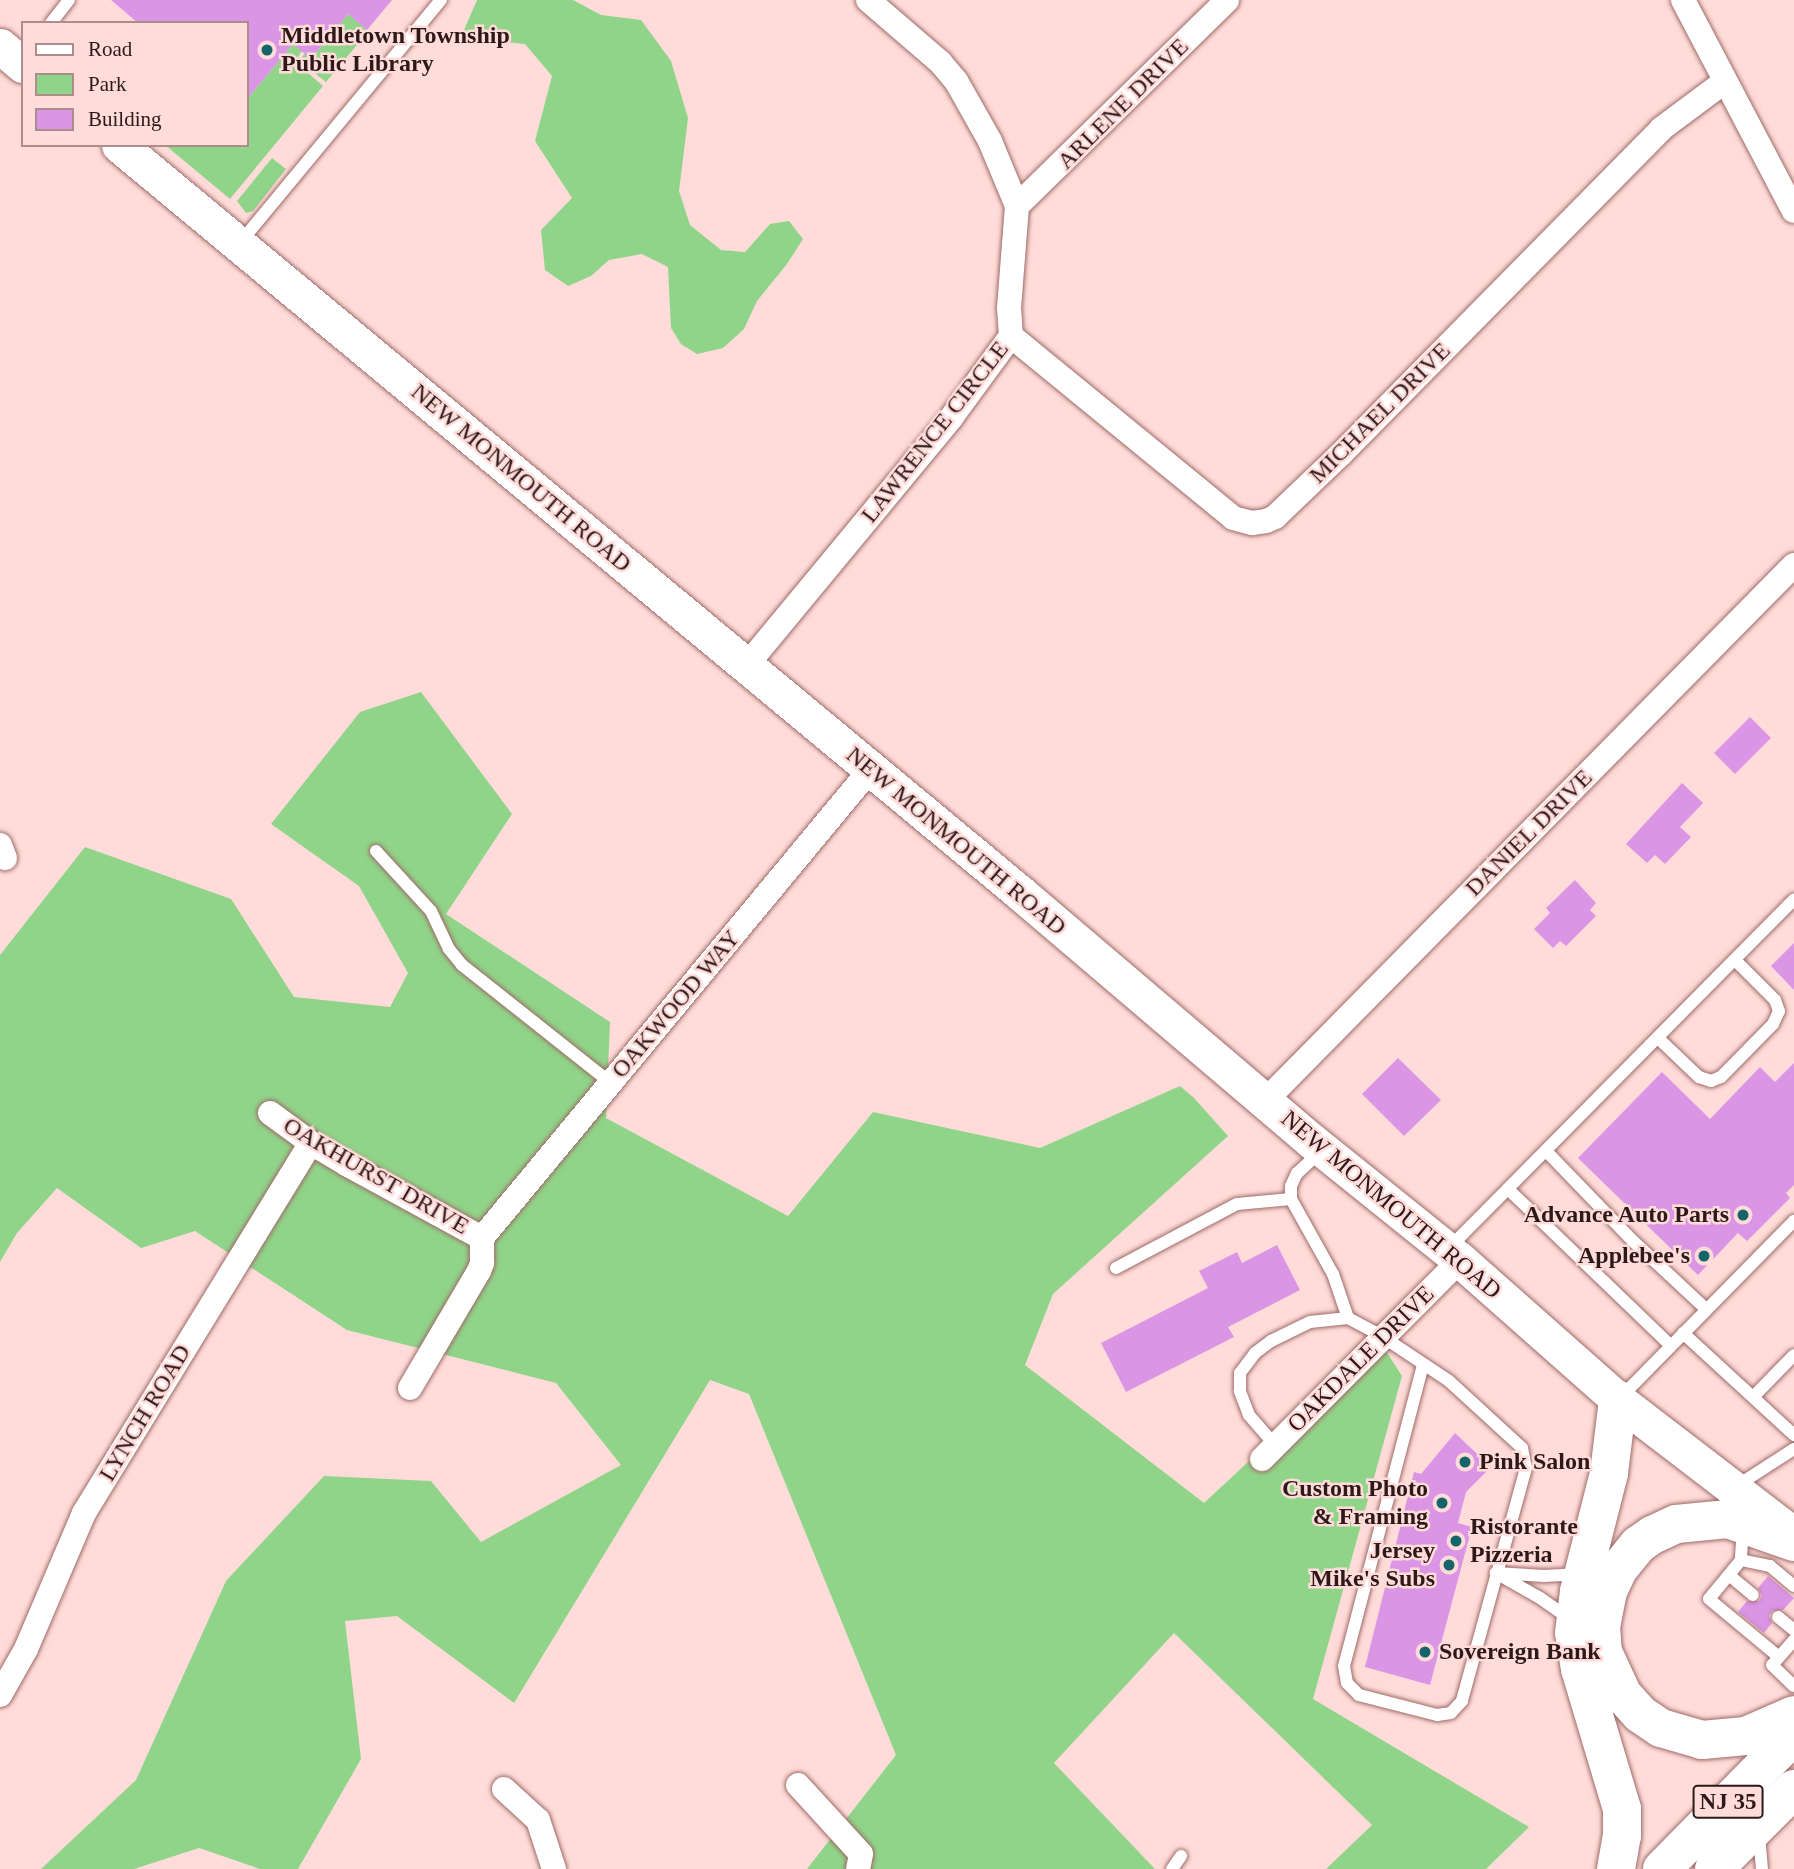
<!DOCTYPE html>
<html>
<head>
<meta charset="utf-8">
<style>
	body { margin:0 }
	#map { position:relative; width:1794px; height:1869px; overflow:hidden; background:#ffdcd9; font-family:Georgia,serif }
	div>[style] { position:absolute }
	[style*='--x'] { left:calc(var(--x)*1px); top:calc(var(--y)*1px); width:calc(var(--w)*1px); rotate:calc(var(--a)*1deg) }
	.green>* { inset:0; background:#90d489 }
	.building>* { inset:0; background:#db95e5 }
	.roads { filter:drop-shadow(0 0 2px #9e6b68) drop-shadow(0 0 2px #9e6b68) }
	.service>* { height:12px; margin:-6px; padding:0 6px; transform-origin:6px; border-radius:6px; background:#fff }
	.minor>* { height:24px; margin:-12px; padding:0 12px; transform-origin:12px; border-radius:12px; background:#fff }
	.secondary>* { height:35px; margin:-17.5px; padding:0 17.5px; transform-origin:17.5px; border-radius:17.5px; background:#fff }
	.trunk>* { height:38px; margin:-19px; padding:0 19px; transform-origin:19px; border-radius:19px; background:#fff }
	.dots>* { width:19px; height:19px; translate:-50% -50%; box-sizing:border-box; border:4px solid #ffdcd9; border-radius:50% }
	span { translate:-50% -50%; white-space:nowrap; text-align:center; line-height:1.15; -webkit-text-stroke:5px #ffdcd9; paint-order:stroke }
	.shield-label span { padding:2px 5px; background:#ffdcd9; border:2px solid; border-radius:5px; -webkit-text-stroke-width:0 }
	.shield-label { font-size:23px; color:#2d1918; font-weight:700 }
	.poi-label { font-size:24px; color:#2d1918; font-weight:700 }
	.left { translate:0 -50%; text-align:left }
	.right { translate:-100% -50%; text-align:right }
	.street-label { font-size:24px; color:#2d1918 }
	.legend { position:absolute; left:21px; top:21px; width:228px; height:126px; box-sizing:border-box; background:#ffdcd9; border:2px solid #ab8e8c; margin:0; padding:9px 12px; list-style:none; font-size:21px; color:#2d1918 }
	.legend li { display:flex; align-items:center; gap:14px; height:35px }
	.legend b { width:35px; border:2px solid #ab8e8c }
</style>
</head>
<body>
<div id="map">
	<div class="green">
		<div style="clip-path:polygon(477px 0,573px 0,601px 15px,641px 20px,671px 61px,688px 118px,679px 191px,690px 225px,721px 250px,745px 252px,770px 224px,789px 221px,803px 239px,787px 264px,757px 301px,744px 329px,723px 348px,697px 354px,681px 344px,671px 328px,668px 267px,642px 254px,609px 260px,591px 276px,568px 286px,545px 270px,541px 230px,572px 198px,535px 141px,552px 76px,525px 44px,461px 37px)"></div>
		<div style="clip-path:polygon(348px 14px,367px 29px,366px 34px,326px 82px,303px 64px,302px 57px,305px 53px,312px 58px)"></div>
		<div style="clip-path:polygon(293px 44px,302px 51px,297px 59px,298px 64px,323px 86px,230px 199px,165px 145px,247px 145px,247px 99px)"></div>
		<div style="clip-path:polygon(272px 158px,286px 169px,253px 211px,246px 213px,237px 201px)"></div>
		<div style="clip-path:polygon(421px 692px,512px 814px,446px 914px,610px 1022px,606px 1118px,788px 1216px,873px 1112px,1040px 1148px,1180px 1086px,1194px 1098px,1228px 1136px,1053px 1294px,1025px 1365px,1204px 1503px,1379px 1340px,1402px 1376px,1313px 1699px,1529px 1827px,1486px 1869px,1326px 1869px,1372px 1825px,1174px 1633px,1054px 1763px,1155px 1869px,807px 1869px,896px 1755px,749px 1394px,710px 1380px,514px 1703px,397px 1616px,345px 1621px,361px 1759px,298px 1869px,260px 1869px,199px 1848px,134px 1869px,41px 1869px,136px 1780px,226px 1581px,324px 1476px,431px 1481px,481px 1542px,621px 1465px,556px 1383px,347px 1330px,195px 1231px,141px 1248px,57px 1188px,17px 1233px,0 1262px,0 955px,85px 847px,231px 899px,294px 997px,390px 1007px,408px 973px,359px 886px,271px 824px,360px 712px)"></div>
	</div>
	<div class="building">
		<div style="clip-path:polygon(111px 0,392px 0,367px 30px,348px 14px,311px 59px,293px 44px,247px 99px,247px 23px,138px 23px)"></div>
		<div style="clip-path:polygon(1750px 717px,1771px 738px,1735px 774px,1714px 753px)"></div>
		<div style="clip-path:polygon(1682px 783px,1703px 803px,1680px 827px,1691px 837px,1665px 864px,1655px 855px,1647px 863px,1626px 844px)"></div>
		<div style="clip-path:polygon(1575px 880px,1596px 903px,1590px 910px,1596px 916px,1566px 946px,1560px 941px,1553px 948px,1534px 929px,1550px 913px,1546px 908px)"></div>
		<div style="clip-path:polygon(1794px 943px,1794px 990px,1771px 966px)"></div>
		<div style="clip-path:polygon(1398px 1058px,1441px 1100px,1404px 1136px,1362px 1094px)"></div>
		<div style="clip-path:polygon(1794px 1063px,1794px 1185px,1786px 1193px,1790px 1198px,1747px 1241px,1738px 1233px,1698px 1275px,1578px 1158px,1662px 1072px,1710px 1119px,1760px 1067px,1775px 1082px)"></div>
		<div style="clip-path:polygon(1277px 1245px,1300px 1290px,1228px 1327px,1234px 1337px,1126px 1392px,1101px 1343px,1208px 1288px,1199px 1271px,1237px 1252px,1242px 1263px)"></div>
		<div style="clip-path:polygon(1455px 1433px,1491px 1467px,1466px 1492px,1458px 1523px,1472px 1527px,1430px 1685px,1365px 1667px,1414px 1472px,1421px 1474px)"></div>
		<div style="clip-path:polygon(1768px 1576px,1794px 1598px,1783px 1610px,1772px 1611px,1769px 1616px,1772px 1623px,1764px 1633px,1738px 1612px,1747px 1601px,1759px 1601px,1762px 1596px,1758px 1588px)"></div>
	</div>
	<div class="roads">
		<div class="service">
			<div style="--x:51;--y:23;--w:29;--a:-52"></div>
			<div style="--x:239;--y:244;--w:317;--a:-50.4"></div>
			<div style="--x:376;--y:851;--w:81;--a:47.5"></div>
			<div style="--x:431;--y:911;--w:42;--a:64.7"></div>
			<div style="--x:449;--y:949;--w:21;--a:51"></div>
			<div style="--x:462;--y:965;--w:190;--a:38.4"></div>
			<div style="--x:1658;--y:1038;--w:57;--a:43.6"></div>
			<div style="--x:1699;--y:1077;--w:13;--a:18"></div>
			<div style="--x:1711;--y:1081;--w:11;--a:-22"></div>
			<div style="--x:1721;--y:1077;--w:74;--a:-45.5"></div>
			<div style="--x:1773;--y:1024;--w:14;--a:-65"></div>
			<div style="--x:1779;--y:1011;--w:12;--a:-110"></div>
			<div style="--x:1775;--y:1000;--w:57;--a:-135"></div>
			<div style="--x:1321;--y:1151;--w:33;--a:137"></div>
			<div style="--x:1297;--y:1173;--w:14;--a:115"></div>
			<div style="--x:1291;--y:1186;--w:13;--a:90"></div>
			<div style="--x:1291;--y:1199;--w:86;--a:60.8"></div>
			<div style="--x:1333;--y:1274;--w:46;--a:71.2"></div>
			<div style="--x:1546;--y:1151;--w:125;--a:46"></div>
			<div style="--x:1633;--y:1241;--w:100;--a:43"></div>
			<div style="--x:1508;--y:1189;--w:226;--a:43.9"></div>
			<div style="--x:1450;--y:1247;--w:489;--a:-45.3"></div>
			<div style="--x:1116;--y:1268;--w:137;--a:-27.9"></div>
			<div style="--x:1237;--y:1204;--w:54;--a:-5.3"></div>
			<div style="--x:1683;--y:1333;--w:151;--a:42.6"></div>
			<div style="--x:1754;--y:1396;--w:57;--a:-45.7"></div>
			<div style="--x:1621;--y:1397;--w:247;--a:-45.5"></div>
			<div style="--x:1275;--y:1445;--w:40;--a:-131"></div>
			<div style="--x:1249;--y:1415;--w:26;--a:-111"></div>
			<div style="--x:1240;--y:1391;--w:18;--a:-90"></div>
			<div style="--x:1240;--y:1373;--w:25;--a:-53"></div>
			<div style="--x:1255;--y:1353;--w:20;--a:-37"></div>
			<div style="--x:1271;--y:1341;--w:43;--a:-26"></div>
			<div style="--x:1310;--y:1322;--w:38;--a:-6"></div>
			<div style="--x:1348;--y:1318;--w:40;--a:28"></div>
			<div style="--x:1383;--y:1337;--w:79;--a:33.7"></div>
			<div style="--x:1449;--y:1381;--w:99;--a:42.5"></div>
			<div style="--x:1522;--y:1448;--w:20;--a:79"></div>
			<div style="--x:1526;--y:1468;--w:242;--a:105.4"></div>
			<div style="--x:1462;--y:1701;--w:16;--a:133"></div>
			<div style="--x:1451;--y:1713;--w:14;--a:172"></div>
			<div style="--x:1437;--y:1715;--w:81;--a:-165.6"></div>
			<div style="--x:1359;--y:1695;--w:17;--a:-135"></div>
			<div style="--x:1347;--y:1683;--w:17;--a:-100"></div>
			<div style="--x:1344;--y:1666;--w:311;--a:-75.3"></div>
			<div style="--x:1735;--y:1487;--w:70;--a:-32.8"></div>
			<div style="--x:1743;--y:1528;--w:32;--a:94"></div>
			<div style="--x:1741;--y:1560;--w:50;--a:129.4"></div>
			<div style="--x:1709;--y:1599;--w:91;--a:39.6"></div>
			<div style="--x:1741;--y:1560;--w:30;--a:12"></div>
			<div style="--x:1770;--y:1566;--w:31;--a:40"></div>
			<div style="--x:1729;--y:1575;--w:31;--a:40"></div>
			<div style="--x:1778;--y:1617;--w:21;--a:39"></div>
			<div style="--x:1570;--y:1619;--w:37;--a:-145"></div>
			<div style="--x:1540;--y:1598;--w:51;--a:-150.4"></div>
			<div style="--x:1496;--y:1573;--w:48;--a:3.6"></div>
			<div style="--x:1544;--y:1576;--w:36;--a:-3"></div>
			<div style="--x:1794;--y:1640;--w:33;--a:131"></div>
			<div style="--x:1772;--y:1665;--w:30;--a:44"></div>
			<div style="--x:1759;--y:1835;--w:34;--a:85"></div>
			<div style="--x:1172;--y:1869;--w:16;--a:-55"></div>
		</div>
		<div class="minor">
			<div style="--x:1683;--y:0;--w:238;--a:62.3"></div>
			<div style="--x:1017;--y:206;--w:294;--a:-44.4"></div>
			<div style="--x:1011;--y:336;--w:287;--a:39.3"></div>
			<div style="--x:1233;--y:518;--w:20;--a:15"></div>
			<div style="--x:1252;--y:523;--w:14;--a:-8"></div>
			<div style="--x:1266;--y:521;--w:10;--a:-24"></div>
			<div style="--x:1275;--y:517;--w:91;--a:-43.7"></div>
			<div style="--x:1341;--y:454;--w:456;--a:-45.4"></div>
			<div style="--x:1661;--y:129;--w:79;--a:-36.7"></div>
			<div style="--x:746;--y:666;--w:322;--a:-50.4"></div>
			<div style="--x:951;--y:418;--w:102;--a:-53.8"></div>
			<div style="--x:1011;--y:336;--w:28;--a:-94"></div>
			<div style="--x:1009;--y:308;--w:102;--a:-85.5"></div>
			<div style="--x:1017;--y:206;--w:70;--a:-112.6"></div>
			<div style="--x:990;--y:141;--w:69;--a:-119.5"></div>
			<div style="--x:956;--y:81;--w:25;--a:-130"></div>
			<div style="--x:940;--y:62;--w:95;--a:-139.3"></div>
			<div style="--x:0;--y:845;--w:14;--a:69"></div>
			<div style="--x:1265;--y:1101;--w:753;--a:-45.38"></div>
			<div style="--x:270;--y:1113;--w:51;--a:36.2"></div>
			<div style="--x:311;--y:1143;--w:43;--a:30.7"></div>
			<div style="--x:348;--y:1165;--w:153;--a:28.6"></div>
			<div style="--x:482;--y:1238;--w:608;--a:-50.34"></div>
			<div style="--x:410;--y:1388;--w:136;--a:-59.5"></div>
			<div style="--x:479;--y:1271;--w:9;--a:-69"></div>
			<div style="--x:482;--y:1263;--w:25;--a:-90"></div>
			<div style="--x:1262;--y:1459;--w:281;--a:-45.1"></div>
			<div style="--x:0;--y:1695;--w:53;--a:-60.5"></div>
			<div style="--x:26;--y:1649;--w:148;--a:-66.9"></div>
			<div style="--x:84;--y:1513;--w:434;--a:-58.5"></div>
			<div style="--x:798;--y:1785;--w:93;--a:47.6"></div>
			<div style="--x:861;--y:1854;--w:15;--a:101"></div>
			<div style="--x:504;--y:1789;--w:46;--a:42.4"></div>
			<div style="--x:538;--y:1820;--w:52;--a:71.9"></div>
		</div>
		<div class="secondary">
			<div style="--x:0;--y:46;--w:30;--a:40"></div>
			<div style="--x:119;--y:145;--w:1170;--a:39.69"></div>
			<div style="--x:1019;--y:892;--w:385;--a:40.4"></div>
			<div style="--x:1312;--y:1141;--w:190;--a:38.8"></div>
			<div style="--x:1460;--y:1260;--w:211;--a:41.5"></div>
			<div style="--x:1618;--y:1400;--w:222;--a:37.5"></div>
		</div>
		<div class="trunk">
			<div style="--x:1794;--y:1542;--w:70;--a:-160.8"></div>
			<div style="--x:1728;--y:1519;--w:52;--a:174.5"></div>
			<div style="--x:1676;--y:1524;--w:26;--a:155"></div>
			<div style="--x:1652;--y:1535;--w:17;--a:144"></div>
			<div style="--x:1638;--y:1545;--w:32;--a:129"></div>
			<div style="--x:1618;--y:1570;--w:23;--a:115"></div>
			<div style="--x:1608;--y:1591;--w:36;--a:101"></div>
			<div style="--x:1601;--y:1626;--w:26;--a:86"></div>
			<div style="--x:1603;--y:1652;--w:47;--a:65.1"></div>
			<div style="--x:1623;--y:1695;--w:25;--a:48"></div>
			<div style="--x:1640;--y:1714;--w:25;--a:34"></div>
			<div style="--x:1661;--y:1728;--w:43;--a:16.3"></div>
			<div style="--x:1702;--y:1740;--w:44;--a:-5.2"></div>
			<div style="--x:1746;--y:1736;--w:52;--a:-23.6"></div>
			<div style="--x:1616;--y:1869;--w:34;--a:-80"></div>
			<div style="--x:1622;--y:1836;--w:27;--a:-90"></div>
			<div style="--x:1622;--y:1809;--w:146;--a:-106.7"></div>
			<div style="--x:1580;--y:1669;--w:36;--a:-99"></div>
			<div style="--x:1574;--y:1633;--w:42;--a:-83.2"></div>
			<div style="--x:1579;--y:1591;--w:122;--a:-75.7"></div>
			<div style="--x:1609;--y:1473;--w:74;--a:-83"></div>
			<div style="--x:1662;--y:1869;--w:188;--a:-45.4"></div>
			<div style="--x:1714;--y:1869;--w:113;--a:-45"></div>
		</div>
	</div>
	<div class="dots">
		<div style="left:267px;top:50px;background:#156469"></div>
		<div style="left:1743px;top:1215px;background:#156469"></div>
		<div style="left:1704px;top:1256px;background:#156469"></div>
		<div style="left:1465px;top:1462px;background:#156469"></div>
		<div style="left:1442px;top:1503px;background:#156469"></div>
		<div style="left:1456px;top:1541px;background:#156469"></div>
		<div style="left:1449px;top:1565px;background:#156469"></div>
		<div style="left:1425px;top:1652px;background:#156469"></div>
	</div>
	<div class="shield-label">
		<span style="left:1728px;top:1802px">NJ 35</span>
	</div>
	<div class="poi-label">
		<span class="left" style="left:281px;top:50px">Middletown Township<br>Public Library</span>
		<span class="right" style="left:1729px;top:1215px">Advance Auto Parts</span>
		<span class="right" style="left:1690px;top:1256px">Applebee's</span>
		<span class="left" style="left:1479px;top:1462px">Pink Salon</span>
		<span class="right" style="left:1428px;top:1503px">Custom Photo<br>&amp; Framing</span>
		<span class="left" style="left:1470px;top:1541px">Ristorante<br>Pizzeria</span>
		<span class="right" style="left:1435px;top:1565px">Jersey<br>Mike's Subs</span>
		<span class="left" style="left:1439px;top:1652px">Sovereign Bank</span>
	</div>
	<div class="street-label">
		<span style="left:1123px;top:104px;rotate:-45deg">ARLENE DRIVE</span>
		<span style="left:1380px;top:413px;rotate:-45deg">MICHAEL DRIVE</span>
		<span style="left:935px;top:432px;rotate:-52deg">LAWRENCE CIRCLE</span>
		<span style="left:521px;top:478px;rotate:40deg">NEW MONMOUTH ROAD</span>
		<span style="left:1529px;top:833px;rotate:-45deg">DANIEL DRIVE</span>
		<span style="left:956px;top:841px;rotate:40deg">NEW MONMOUTH ROAD</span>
		<span style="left:676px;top:1004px;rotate:-50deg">OAKWOOD WAY</span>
		<span style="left:376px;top:1176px;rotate:30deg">OAKHURST DRIVE</span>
		<span style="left:1391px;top:1205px;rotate:40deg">NEW MONMOUTH ROAD</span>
		<span style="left:1361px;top:1359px;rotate:-45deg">OAKDALE DRIVE</span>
		<span style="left:145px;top:1413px;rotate:-59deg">LYNCH ROAD</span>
	</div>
	<ul class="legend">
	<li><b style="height:9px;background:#fff"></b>Road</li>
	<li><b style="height:19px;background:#90d489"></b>Park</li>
	<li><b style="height:19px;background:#db95e5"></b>Building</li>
	</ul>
</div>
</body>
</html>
